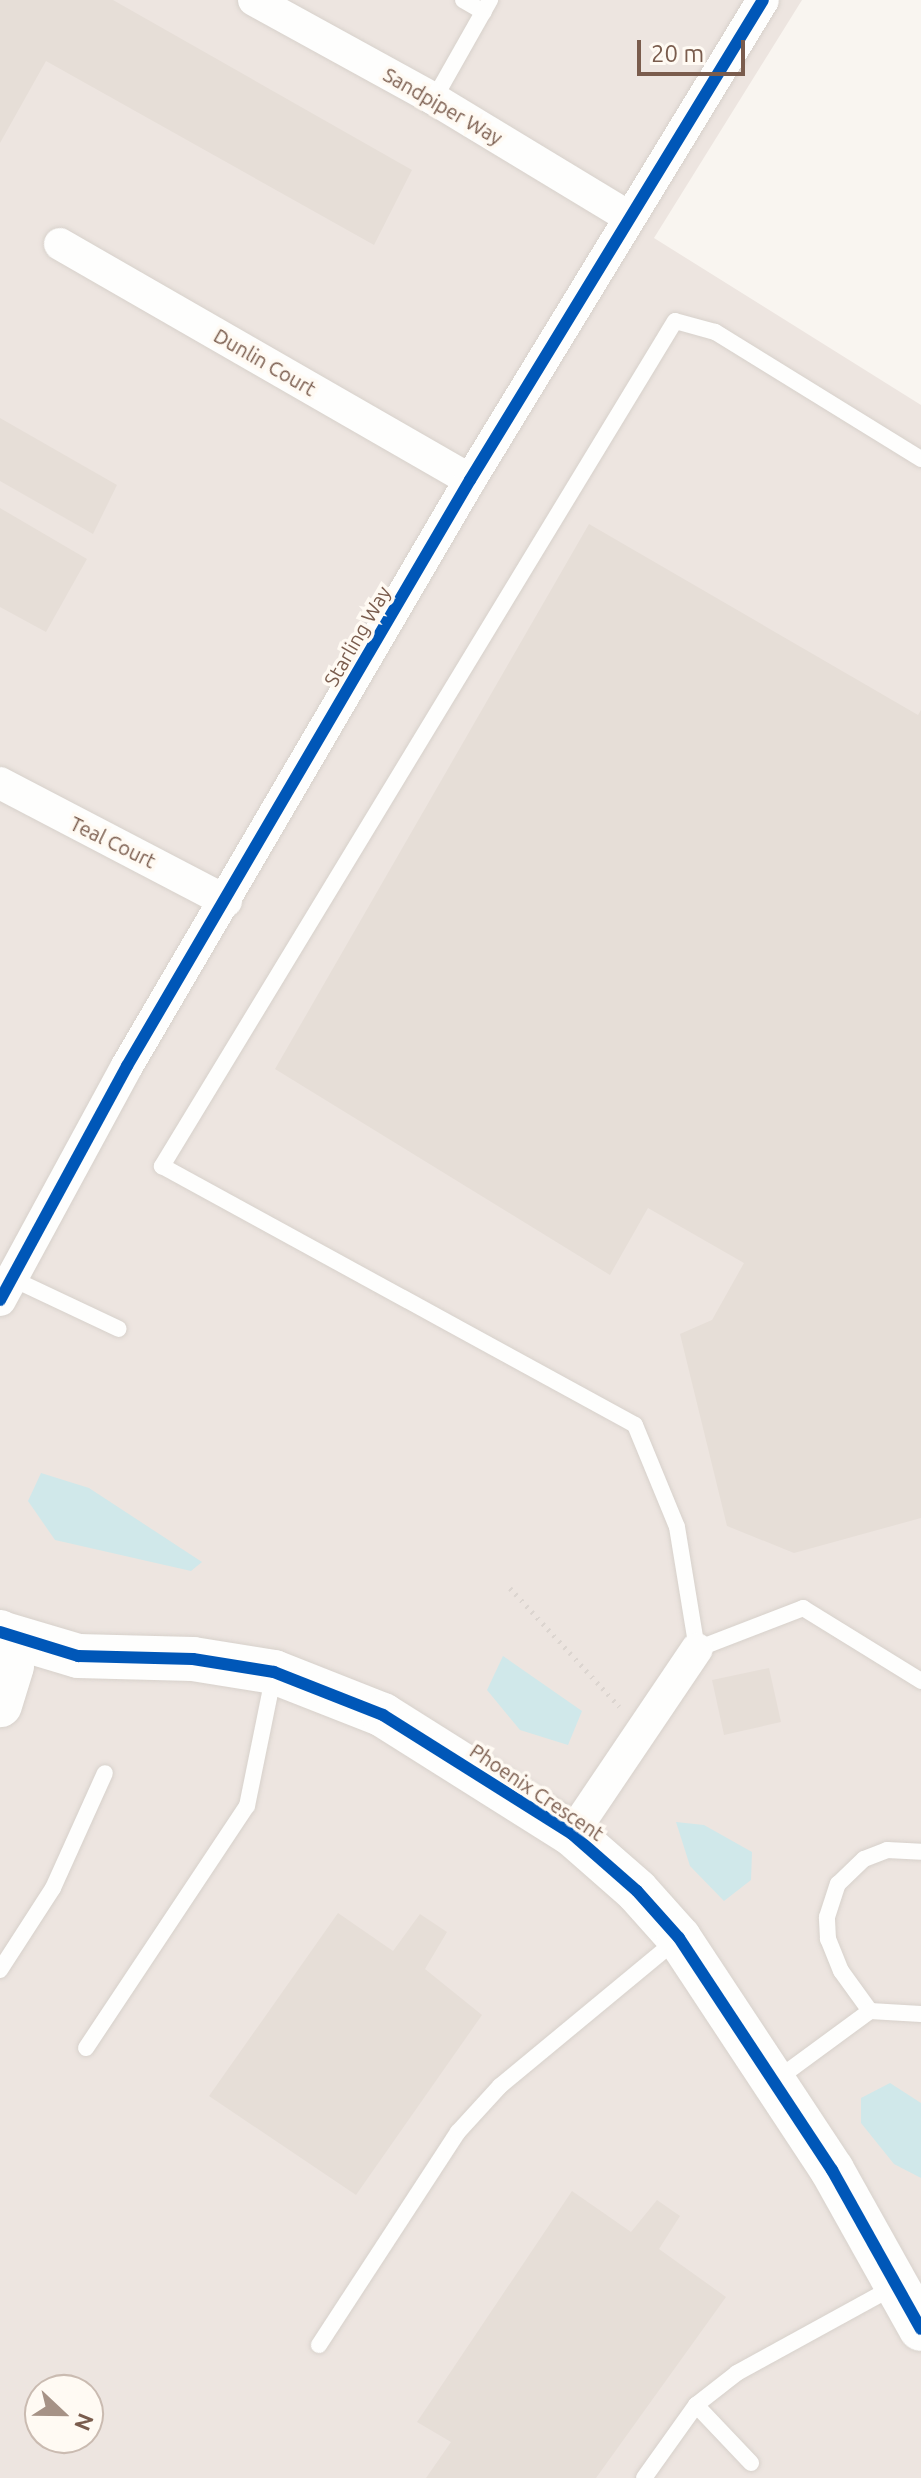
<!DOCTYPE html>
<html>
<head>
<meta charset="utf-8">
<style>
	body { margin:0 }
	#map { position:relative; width:921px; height:2478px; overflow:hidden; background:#f9f5f0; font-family:Ubuntu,sans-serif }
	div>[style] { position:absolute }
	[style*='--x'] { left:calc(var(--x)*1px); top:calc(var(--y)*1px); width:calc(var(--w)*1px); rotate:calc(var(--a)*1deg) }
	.industrial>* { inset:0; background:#ede5e0 }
	.water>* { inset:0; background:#d0e8ea }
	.building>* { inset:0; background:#e6ded7 }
	.path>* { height:5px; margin-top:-2.5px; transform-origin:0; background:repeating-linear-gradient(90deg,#dcd5d0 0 2px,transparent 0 8px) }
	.roads { filter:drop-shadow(0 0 2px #d7d1cb) drop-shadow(0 0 2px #d7d1cb) }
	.lane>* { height:16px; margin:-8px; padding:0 8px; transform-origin:8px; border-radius:8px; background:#fefefd }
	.street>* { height:32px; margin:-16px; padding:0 16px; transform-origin:16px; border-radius:16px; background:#fefefd }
	.secondary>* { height:44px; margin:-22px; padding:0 22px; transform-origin:22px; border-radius:22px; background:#fefefd }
	.cycleway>* { height:12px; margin:-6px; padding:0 6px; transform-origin:6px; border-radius:6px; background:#0057b8 }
	span { translate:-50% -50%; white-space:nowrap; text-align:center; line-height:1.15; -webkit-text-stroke:7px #fffaf3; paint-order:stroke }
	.street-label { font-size:20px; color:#7a5c4d }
	.north { position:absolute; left:24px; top:2374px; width:80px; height:80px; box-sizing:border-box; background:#fffaf3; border:2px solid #cabbb1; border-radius:50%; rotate:112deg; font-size:22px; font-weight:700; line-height:32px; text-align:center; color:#7a5c4d }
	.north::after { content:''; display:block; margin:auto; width:28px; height:36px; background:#a69286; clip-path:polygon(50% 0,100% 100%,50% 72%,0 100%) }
	.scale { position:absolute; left:637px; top:40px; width:108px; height:36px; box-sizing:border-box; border:4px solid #7a5c4d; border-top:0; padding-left:10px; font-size:24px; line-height:28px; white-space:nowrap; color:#7a5c4d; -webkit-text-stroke:6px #fffaf3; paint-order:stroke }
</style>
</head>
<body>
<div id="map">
	<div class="industrial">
		<div style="clip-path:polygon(evenodd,0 0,802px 0,654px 238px,921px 405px,921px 2478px,0 2478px,0 0,40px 2390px,88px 2390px,88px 2438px,40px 2438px,40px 2390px)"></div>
	</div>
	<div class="water">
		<div style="clip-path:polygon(41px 1473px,89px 1488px,202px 1562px,191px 1571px,55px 1540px,28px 1501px)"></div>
		<div style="clip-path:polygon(503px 1656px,582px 1711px,568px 1745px,520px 1730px,487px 1690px)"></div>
		<div style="clip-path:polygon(676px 1822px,704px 1825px,752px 1852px,751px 1880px,724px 1901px,690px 1866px)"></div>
		<div style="clip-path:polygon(890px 2083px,921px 2103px,921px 2178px,894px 2164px,861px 2123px,861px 2098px)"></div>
	</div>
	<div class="building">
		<div style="clip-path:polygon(0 0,113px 0,412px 170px,374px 245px,46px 61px,0 143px)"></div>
		<div style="clip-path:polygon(0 418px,117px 485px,93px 534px,0 481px)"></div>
		<div style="clip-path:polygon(0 508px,87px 559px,46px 632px,0 607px)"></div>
		<div style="clip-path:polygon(589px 524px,918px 715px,921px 710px,921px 1518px,794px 1553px,727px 1526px,680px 1334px,712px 1320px,744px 1263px,648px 1208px,610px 1275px,275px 1069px)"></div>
		<div style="clip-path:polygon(769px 1668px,781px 1722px,724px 1735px,712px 1680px)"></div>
		<div style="clip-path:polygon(338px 1913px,393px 1951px,420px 1914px,447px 1932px,425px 1969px,482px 2015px,356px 2195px,209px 2096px)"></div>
		<div style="clip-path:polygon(572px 2191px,631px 2232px,657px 2200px,680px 2216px,659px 2249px,726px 2297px,596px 2478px,426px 2478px,451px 2442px,417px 2422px)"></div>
	</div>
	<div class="path">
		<div style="--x:510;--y:1588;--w:161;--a:47.3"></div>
	</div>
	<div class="roads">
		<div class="lane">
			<div style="--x:463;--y:0;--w:24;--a:30"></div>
			<div style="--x:434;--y:99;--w:114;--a:-60.5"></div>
			<div style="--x:921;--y:459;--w:242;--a:-148.3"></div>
			<div style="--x:715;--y:332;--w:41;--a:-164.6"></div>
			<div style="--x:675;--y:321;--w:989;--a:121.26"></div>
			<div style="--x:162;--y:1166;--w:539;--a:28.7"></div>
			<div style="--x:635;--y:1425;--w:110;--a:67.6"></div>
			<div style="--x:677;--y:1527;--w:124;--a:80.7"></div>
			<div style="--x:697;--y:1649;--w:114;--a:-21.1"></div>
			<div style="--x:803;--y:1608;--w:139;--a:31.7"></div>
			<div style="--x:11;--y:1278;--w:119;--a:25.3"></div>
			<div style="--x:0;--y:1970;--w:98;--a:-57.1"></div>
			<div style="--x:53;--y:1888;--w:126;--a:-65.7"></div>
			<div style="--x:870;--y:2011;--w:49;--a:-125.9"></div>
			<div style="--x:841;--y:1971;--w:35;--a:-112"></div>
			<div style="--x:828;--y:1939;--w:22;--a:-93"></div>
			<div style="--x:827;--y:1917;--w:35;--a:-72"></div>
			<div style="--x:838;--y:1884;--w:36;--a:-44"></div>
			<div style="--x:864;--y:1859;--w:25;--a:-21"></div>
			<div style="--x:887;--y:1850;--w:34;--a:3"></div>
			<div style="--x:86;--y:2048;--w:291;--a:-56.4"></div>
			<div style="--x:247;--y:1806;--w:136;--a:-78.5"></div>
			<div style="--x:776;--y:2080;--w:117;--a:-36.3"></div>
			<div style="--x:870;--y:2011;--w:51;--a:3.4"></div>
			<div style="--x:319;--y:2345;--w:254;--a:-56.9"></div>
			<div style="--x:458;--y:2132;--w:62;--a:-47.6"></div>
			<div style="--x:500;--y:2086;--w:231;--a:-39.6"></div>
			<div style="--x:696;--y:2405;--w:80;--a:46.5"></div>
			<div style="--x:644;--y:2478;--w:90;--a:-54.5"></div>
			<div style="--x:696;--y:2405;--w:52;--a:-38"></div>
			<div style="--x:737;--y:2373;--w:180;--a:-28.8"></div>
		</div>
		<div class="street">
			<div style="--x:254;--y:0;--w:205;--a:28.8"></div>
			<div style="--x:434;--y:99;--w:228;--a:31.2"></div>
			<div style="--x:60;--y:244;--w:473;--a:29.9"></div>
			<div style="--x:0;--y:783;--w:255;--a:27.6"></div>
			<div style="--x:0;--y:1300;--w:266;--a:-61.5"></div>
			<div style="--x:127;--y:1066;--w:679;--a:-59.66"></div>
			<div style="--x:470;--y:480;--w:562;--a:-58.6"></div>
			<div style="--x:572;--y:1834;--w:223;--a:-56"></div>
		</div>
		<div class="secondary">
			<div style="--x:0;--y:1632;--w:36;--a:71"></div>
			<div style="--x:12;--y:1666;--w:41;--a:107.1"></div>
			<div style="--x:1;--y:1633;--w:80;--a:16.6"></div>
			<div style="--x:78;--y:1656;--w:115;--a:1.5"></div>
			<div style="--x:193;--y:1659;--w:82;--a:9.1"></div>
			<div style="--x:274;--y:1672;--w:117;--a:21.5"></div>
			<div style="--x:383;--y:1715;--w:223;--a:32.2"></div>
			<div style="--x:572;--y:1834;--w:86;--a:41.2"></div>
			<div style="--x:637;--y:1891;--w:63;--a:48.2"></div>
			<div style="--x:679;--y:1938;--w:278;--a:56.6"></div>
			<div style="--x:832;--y:2170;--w:182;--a:60.8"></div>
		</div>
	</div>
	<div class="cycleway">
		<div style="--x:0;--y:1300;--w:266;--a:-61.5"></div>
		<div style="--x:127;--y:1066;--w:679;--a:-59.66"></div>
		<div style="--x:470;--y:480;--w:562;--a:-58.6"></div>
		<div style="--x:0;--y:1632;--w:82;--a:17.1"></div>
		<div style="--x:78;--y:1656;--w:115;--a:1.5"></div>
		<div style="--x:193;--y:1659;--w:82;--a:9.1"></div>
		<div style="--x:274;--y:1672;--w:117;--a:21.5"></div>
		<div style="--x:383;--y:1715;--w:223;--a:32.2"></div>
		<div style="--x:572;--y:1834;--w:86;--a:41.2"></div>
		<div style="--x:637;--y:1891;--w:63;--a:48.2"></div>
		<div style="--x:679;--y:1938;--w:278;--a:56.6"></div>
		<div style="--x:832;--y:2170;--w:182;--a:60.8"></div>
	</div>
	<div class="street-label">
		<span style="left:443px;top:106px;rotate:30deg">Sandpiper Way</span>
		<span style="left:265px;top:362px;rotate:30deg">Dunlin Court</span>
		<span style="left:357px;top:636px;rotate:-60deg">Starling Way</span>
		<span style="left:113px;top:842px;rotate:26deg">Teal Court</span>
		<span style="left:537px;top:1792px;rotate:34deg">Phoenix Crescent</span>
	</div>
	<div class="north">N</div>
	<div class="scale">20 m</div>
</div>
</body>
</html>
